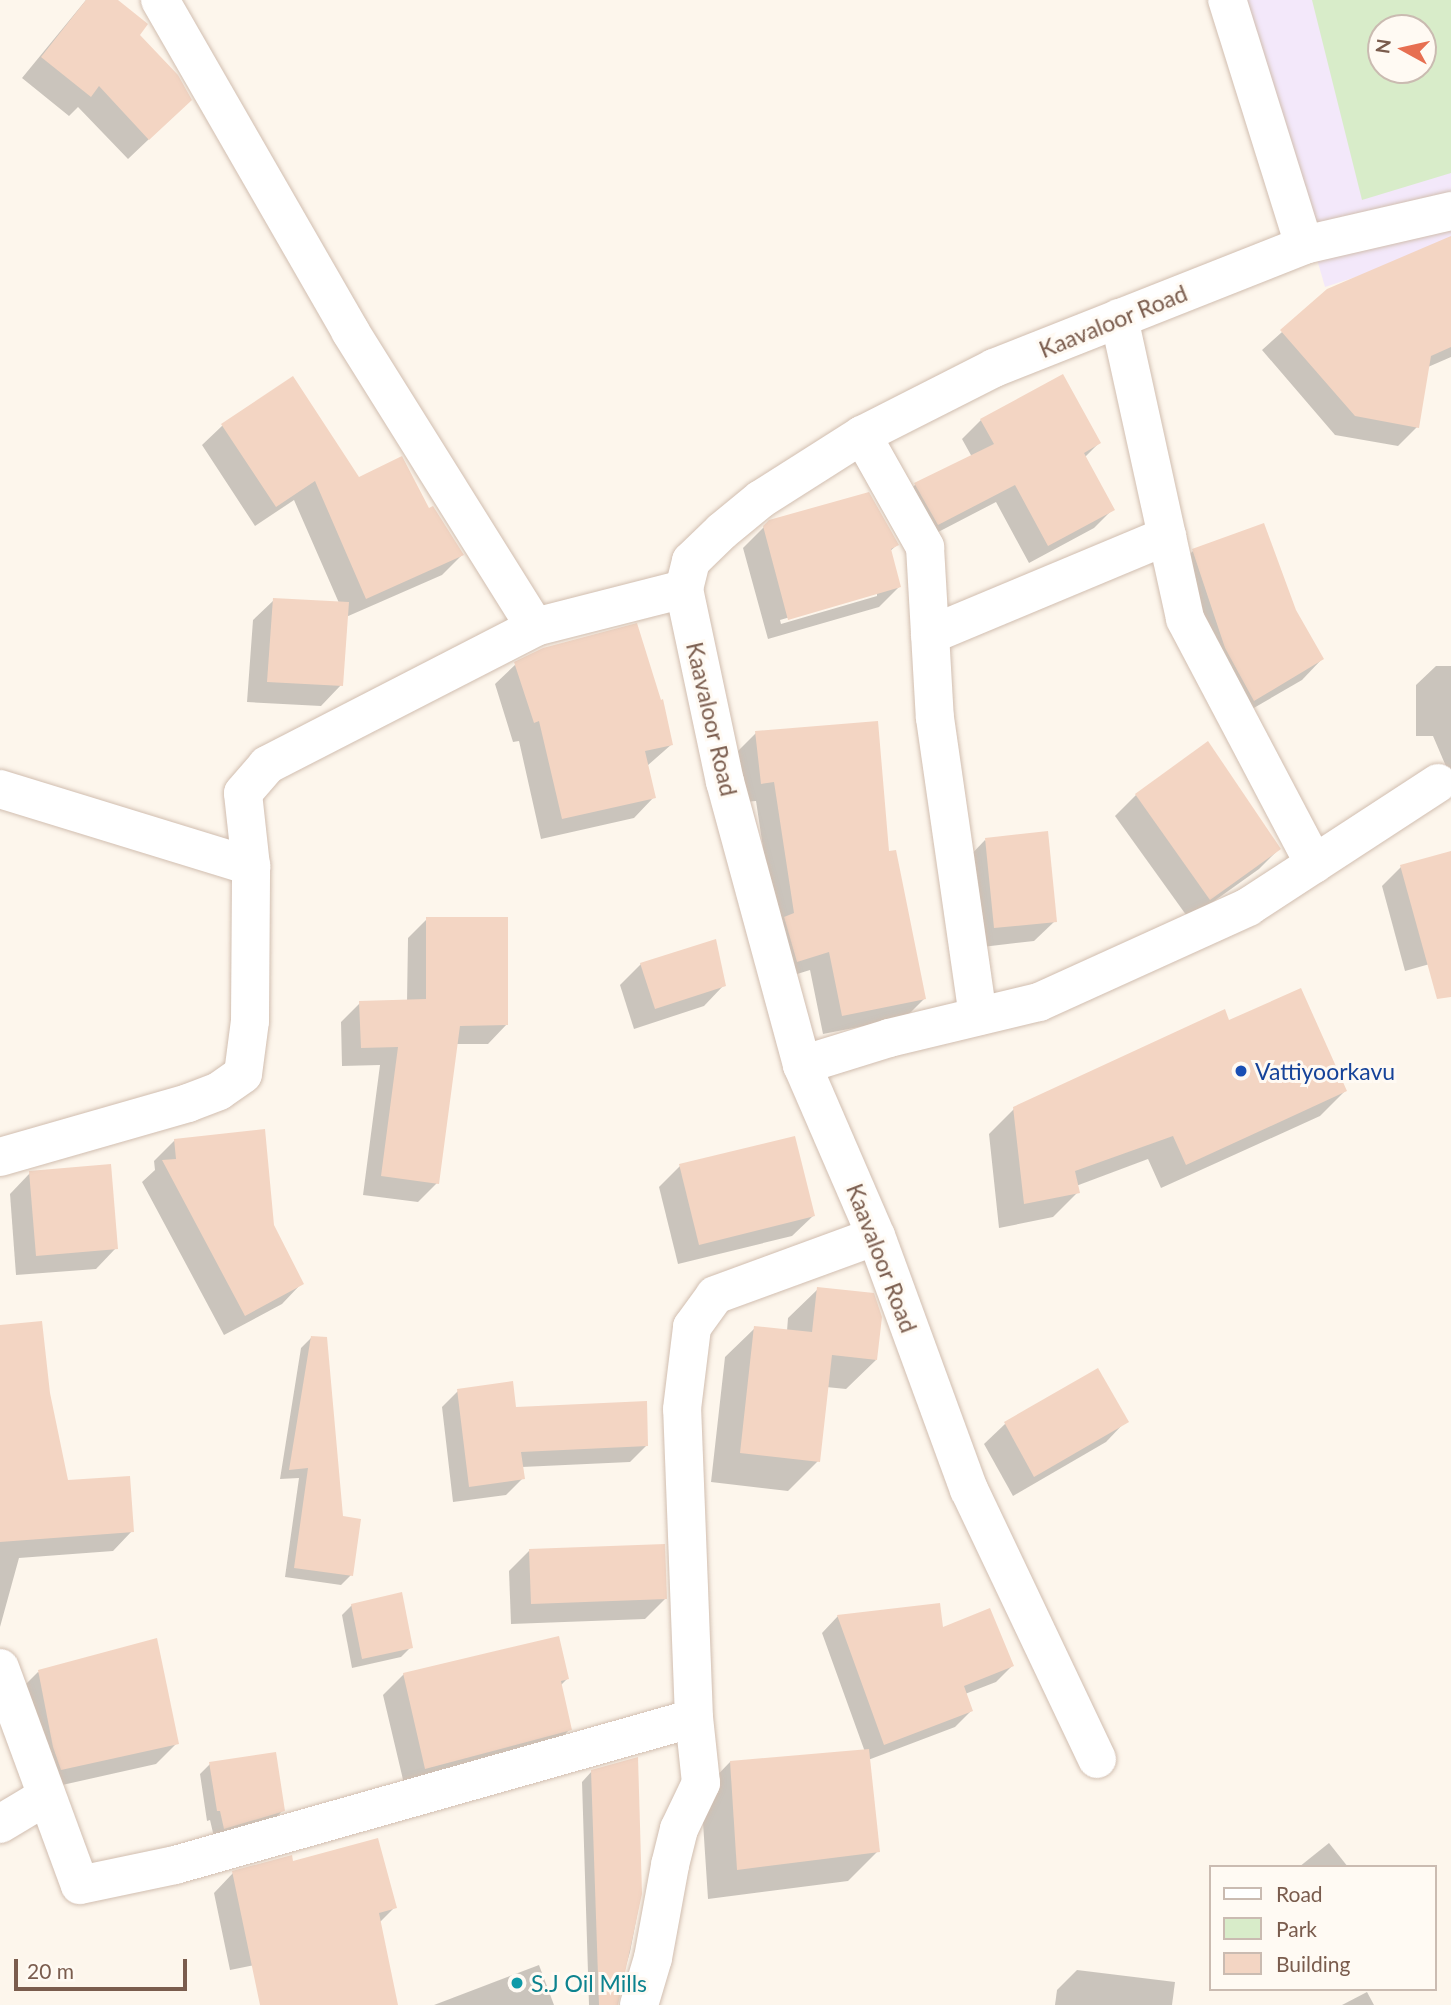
<!DOCTYPE html>
<html>
<head>
<meta charset="utf-8">
<style>
	body { margin:0 }
	#map { position:relative; width:1451px; height:2005px; overflow:hidden; background:#fdf6ec; font-family:Lato,sans-serif }
	div>[style] { position:absolute }
	[style*='--x'] { left:calc(var(--x)*1px); top:calc(var(--y)*1px); width:calc(var(--w)*1px); rotate:calc(var(--a)*1deg) }
	.education>* { inset:0; background:#f3e8fa }
	.green>* { inset:0; background:#d8ecc9 }
	.shadow>* { inset:0; background:#0003 }
	.building>* { inset:0; background:#f3d5c3 }
	.roads { filter:drop-shadow(0 0 2px #d1beb0) drop-shadow(0 0 2px #d1beb0) }
	.street>* { height:38px; margin:-19px; padding:0 19px; transform-origin:19px; border-radius:19px; background:#fff }
	.dots>* { width:19px; height:19px; translate:-50% -50%; box-sizing:border-box; border:4px solid #fffaf3; border-radius:50% }
	span { translate:-50% -50%; white-space:nowrap; text-align:center; line-height:1.15; -webkit-text-stroke:6px #fffaf3; paint-order:stroke }
	.street-label { font-size:23px; color:#7a5c4d }
	.transit-label { font-size:23px; color:#164399 }
	.left { translate:0 -50%; text-align:left }
	.culture-label { font-size:23px; color:#0d838f }
	.legend { position:absolute; left:1209px; top:1865px; width:228px; height:126px; box-sizing:border-box; background:#fffaf3; border:2px solid #cabbb1; margin:0; padding:9px 12px; list-style:none; font-size:21px; color:#7a5c4d }
	.legend li { display:flex; align-items:center; gap:14px; height:35px }
	.legend b { width:35px; border:2px solid #cabbb1 }
	.north { position:absolute; left:1367px; top:14px; width:70px; height:70px; box-sizing:border-box; background:#fffaf3; border:2px solid #cabbb1; border-radius:50%; rotate:278deg; font-size:19px; font-weight:700; line-height:28px; text-align:center; color:#7a5c4d }
	.north::after { content:''; display:block; margin:auto; width:24px; height:32px; background:#e76f51; clip-path:polygon(50% 0,100% 100%,50% 72%,0 100%) }
	.scale { position:absolute; left:14px; top:1959px; width:173px; height:32px; box-sizing:border-box; border:4px solid #7a5c4d; border-top:0; padding-left:9px; font-size:21px; line-height:24px; white-space:nowrap; color:#7a5c4d; -webkit-text-stroke:5px #fffaf3; paint-order:stroke }
</style>
</head>
<body>
<div id="map">
	<div class="education">
		<div style="clip-path:polygon(evenodd,1242px 0,1451px 0,1451px 246px,1325px 287px,1242px 0,1381px 28px,1423px 28px,1423px 70px,1381px 70px,1381px 28px)"></div>
	</div>
	<div class="green">
		<div style="clip-path:polygon(evenodd,1312px 0,1451px 0,1451px 173px,1362px 200px,1312px 0,1381px 28px,1423px 28px,1423px 70px,1381px 70px,1381px 28px)"></div>
	</div>
	<div class="shadow">
		<div style="clip-path:polygon(86px 0,115px 0,137px 35px,169px 120px,128px 159px,78px 107px,69px 116px,22px 78px)"></div>
		<div style="clip-path:polygon(1451px 238px,1451px 357px,1428px 367px,1417px 427px,1398px 446px,1335px 435px,1262px 350px,1328px 291px)"></div>
		<div style="clip-path:polygon(981px 420px,1099px 443px,1085px 457px,1113px 509px,1094px 528px,1029px 563px,996px 502px,919px 542px,897px 503px,915px 485px,972px 457px,962px 439px)"></div>
		<div style="clip-path:polygon(223px 425px,428px 510px,462px 555px,442px 575px,346px 617px,341px 685px,321px 706px,247px 702px,253px 620px,274px 600px,339px 603px,294px 500px,255px 526px,202px 445px)"></div>
		<div style="clip-path:polygon(evenodd,764px 527px,897px 545px,889px 552px,899px 587px,879px 607px,768px 639px,743px 548px,764px 527px,877px 592px,877px 596px,781px 624px,780px 620px,877px 592px)"></div>
		<div style="clip-path:polygon(1193px 551px,1322px 659px,1302px 680px,1233px 720px,1173px 571px)"></div>
		<div style="clip-path:polygon(516px 664px,672px 744px,647px 766px,654px 797px,634px 818px,541px 839px,519px 741px,513px 742px,495px 684px)"></div>
		<div style="clip-path:polygon(1436px 666px,1451px 666px,1451px 778px,1433px 736px,1416px 736px,1416px 685px)"></div>
		<div style="clip-path:polygon(756px 733px,887px 854px,924px 999px,905px 1018px,823px 1034px,810px 970px,778px 980px,775px 928px,756px 801px,742px 802px,737px 752px)"></div>
		<div style="clip-path:polygon(1207px 743px,1279px 849px,1259px 869px,1189px 919px,1115px 816px,1136px 795px)"></div>
		<div style="clip-path:polygon(985px 840px,1055px 921px,1034px 941px,974px 948px,965px 861px)"></div>
		<div style="clip-path:polygon(1451px 853px,1451px 958px,1405px 971px,1382px 886px,1401px 867px)"></div>
		<div style="clip-path:polygon(427px 919px,507px 1024px,488px 1044px,456px 1044px,437px 1183px,418px 1202px,363px 1195px,380px 1065px,342px 1066px,341px 1022px,360px 1003px,407px 1002px,408px 938px)"></div>
		<div style="clip-path:polygon(641px 964px,724px 985px,704px 1006px,634px 1029px,620px 985px)"></div>
		<div style="clip-path:polygon(1229px 1022px,1345px 1091px,1320px 1116px,1161px 1188px,1148px 1159px,1076px 1186px,1078px 1192px,1053px 1217px,999px 1228px,989px 1134px,1014px 1109px)"></div>
		<div style="clip-path:polygon(175px 1140px,272px 1226px,302px 1283px,282px 1304px,224px 1335px,142px 1182px,155px 1170px,154px 1161px)"></div>
		<div style="clip-path:polygon(680px 1166px,813px 1216px,792px 1236px,678px 1264px,659px 1187px)"></div>
		<div style="clip-path:polygon(30px 1173px,116px 1248px,96px 1269px,16px 1275px,10px 1194px)"></div>
		<div style="clip-path:polygon(818px 1289px,876px 1360px,846px 1389px,826px 1387px,818px 1461px,788px 1491px,711px 1482px,725px 1357px,755px 1328px,787px 1331px,788px 1318px)"></div>
		<div style="clip-path:polygon(0 1327px,48px 1393px,66px 1482px,132px 1531px,113px 1551px,19px 1558px,0 1627px)"></div>
		<div style="clip-path:polygon(311px 1338px,351px 1575px,341px 1585px,285px 1577px,299px 1478px,280px 1479px,301px 1348px)"></div>
		<div style="clip-path:polygon(1098px 1371px,1126px 1421px,1106px 1442px,1013px 1496px,984px 1444px,1005px 1424px)"></div>
		<div style="clip-path:polygon(458px 1391px,514px 1409px,646px 1446px,630px 1462px,522px 1467px,523px 1478px,506px 1495px,453px 1502px,442px 1407px)"></div>
		<div style="clip-path:polygon(529px 1551px,666px 1598px,645px 1619px,511px 1624px,509px 1571px)"></div>
		<div style="clip-path:polygon(352px 1605px,411px 1647px,401px 1657px,352px 1668px,342px 1615px)"></div>
		<div style="clip-path:polygon(838px 1616px,941px 1630px,1012px 1666px,996px 1682px,965px 1694px,971px 1711px,955px 1727px,868px 1760px,878px 1851px,848px 1881px,708px 1899px,701px 1792px,730px 1762px,865px 1752px,822px 1633px)"></div>
		<div style="clip-path:polygon(38px 1672px,177px 1743px,156px 1764px,40px 1790px,18px 1692px)"></div>
		<div style="clip-path:polygon(404px 1674px,567px 1679px,560px 1686px,570px 1729px,550px 1750px,405px 1788px,383px 1695px)"></div>
		<div style="clip-path:polygon(210px 1764px,283px 1810px,273px 1821px,214px 1837px,210px 1820px,207px 1821px,200px 1774px)"></div>
		<div style="clip-path:polygon(592px 1771px,641px 1894px,630px 1952px,616px 1999px,617px 2005px,589px 2005px,582px 1782px)"></div>
		<div style="clip-path:polygon(1329px 1843px,1348px 1867px,1299px 1867px)"></div>
		<div style="clip-path:polygon(291px 1863px,395px 1907px,379px 1923px,396px 2005px,300px 2005px,290px 1958px,230px 1970px,214px 1893px,233px 1873px)"></div>
		<div style="clip-path:polygon(539px 1965px,554px 2005px,434px 2005px)"></div>
		<div style="clip-path:polygon(1077px 1970px,1175px 1982px,1172px 2005px,1055px 2005px,1057px 1990px)"></div>
		<div style="clip-path:polygon(1367px 1992px,1374px 2005px,1342px 2005px)"></div>
	</div>
	<div class="building">
		<div style="clip-path:polygon(86px 0,118px 0,148px 24px,140px 35px,178px 75px,192px 100px,149px 140px,99px 86px,91px 97px,41px 57px)"></div>
		<div style="clip-path:polygon(1451px 236px,1451px 347px,1431px 356px,1419px 428px,1355px 416px,1280px 330px,1327px 289px)"></div>
		<div style="clip-path:polygon(1063px 374px,1101px 443px,1084px 453px,1115px 510px,1048px 546px,1015px 485px,938px 525px,914px 483px,994px 444px,980px 419px)"></div>
		<div style="clip-path:polygon(293px 376px,359px 477px,402px 456px,429px 508px,433px 506px,464px 555px,366px 599px,315px 481px,276px 507px,221px 424px)"></div>
		<div style="clip-path:polygon(869px 492px,899px 545px,891px 549px,901px 587px,788px 620px,763px 526px,769px 520px)"></div>
		<div style="clip-path:polygon(1264px 523px,1296px 610px,1324px 659px,1254px 701px,1225px 648px,1192px 549px)"></div>
		<div style="clip-path:polygon(273px 598px,349px 602px,343px 686px,267px 682px)"></div>
		<div style="clip-path:polygon(637px 623px,661px 700px,663px 699px,673px 745px,645px 751px,656px 798px,562px 819px,539px 721px,534px 723px,514px 662px,543px 648px)"></div>
		<div style="clip-path:polygon(878px 721px,889px 851px,896px 850px,926px 999px,842px 1016px,829px 952px,797px 962px,784px 917px,794px 913px,774px 782px,761px 784px,755px 731px)"></div>
		<div style="clip-path:polygon(1208px 741px,1281px 849px,1210px 900px,1135px 794px)"></div>
		<div style="clip-path:polygon(1048px 831px,1057px 922px,994px 928px,985px 838px)"></div>
		<div style="clip-path:polygon(1451px 851px,1451px 997px,1437px 999px,1400px 865px)"></div>
		<div style="clip-path:polygon(426px 917px,508px 917px,508px 1025px,460px 1026px,439px 1184px,381px 1176px,398px 1047px,361px 1048px,359px 1001px,426px 999px)"></div>
		<div style="clip-path:polygon(716px 939px,726px 986px,655px 1009px,640px 963px)"></div>
		<div style="clip-path:polygon(1301px 988px,1347px 1091px,1186px 1165px,1173px 1136px,1075px 1171px,1080px 1193px,1024px 1204px,1013px 1107px,1225px 1009px,1229px 1020px)"></div>
		<div style="clip-path:polygon(265px 1129px,274px 1225px,304px 1284px,245px 1316px,162px 1160px,176px 1159px,174px 1139px)"></div>
		<div style="clip-path:polygon(795px 1136px,815px 1216px,699px 1245px,679px 1164px)"></div>
		<div style="clip-path:polygon(111px 1164px,118px 1249px,36px 1256px,29px 1171px)"></div>
		<div style="clip-path:polygon(817px 1287px,874px 1293px,882px 1317px,877px 1360px,832px 1355px,820px 1462px,740px 1453px,754px 1326px,812px 1332px)"></div>
		<div style="clip-path:polygon(42px 1321px,50px 1393px,68px 1480px,130px 1476px,134px 1532px,0 1542px,0 1325px)"></div>
		<div style="clip-path:polygon(311px 1336px,327px 1337px,343px 1516px,361px 1519px,353px 1576px,294px 1568px,308px 1468px,289px 1470px)"></div>
		<div style="clip-path:polygon(1098px 1368px,1129px 1422px,1034px 1477px,1004px 1422px)"></div>
		<div style="clip-path:polygon(513px 1381px,516px 1407px,647px 1401px,648px 1446px,521px 1452px,525px 1479px,469px 1487px,457px 1389px)"></div>
		<div style="clip-path:polygon(665px 1544px,667px 1599px,531px 1604px,529px 1549px)"></div>
		<div style="clip-path:polygon(402px 1592px,413px 1648px,362px 1659px,351px 1604px)"></div>
		<div style="clip-path:polygon(940px 1603px,943px 1627px,990px 1608px,1014px 1666px,964px 1686px,973px 1711px,884px 1745px,837px 1615px)"></div>
		<div style="clip-path:polygon(559px 1636px,569px 1679px,561px 1681px,572px 1730px,425px 1769px,403px 1673px)"></div>
		<div style="clip-path:polygon(157px 1638px,179px 1744px,61px 1770px,53px 1747px,38px 1670px)"></div>
		<div style="clip-path:polygon(869px 1749px,880px 1852px,737px 1870px,730px 1761px)"></div>
		<div style="clip-path:polygon(276px 1752px,285px 1811px,224px 1829px,220px 1811px,217px 1811px,209px 1762px)"></div>
		<div style="clip-path:polygon(638px 1757px,642px 1894px,618px 2005px,599px 2005px,591px 1770px)"></div>
		<div style="clip-path:polygon(378px 1838px,397px 1908px,379px 1913px,398px 2005px,260px 2005px,232px 1871px,292px 1855px,293px 1861px)"></div>
	</div>
	<div class="roads">
		<div class="street">
			<div style="--x:160;--y:0;--w:382;--a:60.1"></div>
			<div style="--x:350;--y:331;--w:349;--a:58"></div>
			<div style="--x:1304;--y:245;--w:151;--a:-13"></div>
			<div style="--x:1119;--y:318;--w:308;--a:77.6"></div>
			<div style="--x:1185;--y:619;--w:277;--a:62.2"></div>
			<div style="--x:862;--y:435;--w:129;--a:60.6"></div>
			<div style="--x:925;--y:547;--w:171;--a:86.7"></div>
			<div style="--x:935;--y:718;--w:301;--a:81.8"></div>
			<div style="--x:930;--y:635;--w:257;--a:-22.7"></div>
			<div style="--x:0;--y:789;--w:263;--a:17.1"></div>
			<div style="--x:802;--y:1065;--w:91;--a:-17.2"></div>
			<div style="--x:889;--y:1038;--w:154;--a:-13.5"></div>
			<div style="--x:1039;--y:1002;--w:230;--a:-24.4"></div>
			<div style="--x:1248;--y:907;--w:227;--a:-33.1"></div>
			<div style="--x:0;--y:1157;--w:196;--a:-16"></div>
			<div style="--x:188;--y:1103;--w:33;--a:-21"></div>
			<div style="--x:219;--y:1091;--w:29;--a:-35"></div>
			<div style="--x:243;--y:1074;--w:53;--a:-82.5"></div>
			<div style="--x:250;--y:1021;--w:155;--a:-89.6"></div>
			<div style="--x:251;--y:866;--w:73;--a:-96.3"></div>
			<div style="--x:243;--y:793;--w:37;--a:-49"></div>
			<div style="--x:267;--y:765;--w:301;--a:-27.2"></div>
			<div style="--x:535;--y:627;--w:154;--a:-14.3"></div>
			<div style="--x:0;--y:1668;--w:231;--a:69.8"></div>
			<div style="--x:80;--y:1885;--w:97;--a:-11.9"></div>
			<div style="--x:175;--y:1865;--w:539;--a:-15.81"></div>
			<div style="--x:1097;--y:1759;--w:298;--a:-115.4"></div>
			<div style="--x:969;--y:1490;--w:270;--a:-110.1"></div>
			<div style="--x:876;--y:1236;--w:186;--a:-113.4"></div>
			<div style="--x:802;--y:1065;--w:293;--a:-105.2"></div>
			<div style="--x:725;--y:782;--w:197;--a:-102"></div>
			<div style="--x:684;--y:589;--w:29;--a:-76"></div>
			<div style="--x:691;--y:561;--w:43;--a:-44.1"></div>
			<div style="--x:722;--y:531;--w:50;--a:-39.4"></div>
			<div style="--x:761;--y:499;--w:120;--a:-32.4"></div>
			<div style="--x:862;--y:435;--w:148;--a:-26.9"></div>
			<div style="--x:994;--y:368;--w:334;--a:-21.6"></div>
			<div style="--x:1304;--y:245;--w:257;--a:-107.4"></div>
			<div style="--x:0;--y:1824;--w:52;--a:-31"></div>
			<div style="--x:639;--y:2005;--w:49;--a:-73.4"></div>
			<div style="--x:653;--y:1958;--w:95;--a:-79.6"></div>
			<div style="--x:670;--y:1865;--w:37;--a:-76"></div>
			<div style="--x:679;--y:1829;--w:51;--a:-64.4"></div>
			<div style="--x:701;--y:1783;--w:65;--a:-96.1"></div>
			<div style="--x:694;--y:1718;--w:309;--a:-92.2"></div>
			<div style="--x:682;--y:1409;--w:83;--a:-83"></div>
			<div style="--x:692;--y:1327;--w:39;--a:-54"></div>
			<div style="--x:715;--y:1295;--w:171;--a:-20.1"></div>
		</div>
	</div>
	<div class="dots">
		<div style="left:1241px;top:1071px;background:#1a4fb4"></div>
		<div style="left:517px;top:1983px;background:#0f9aa8"></div>
	</div>
	<div class="street-label">
		<span style="left:1113px;top:321px;rotate:-22deg">Kaavaloor Road</span>
		<span style="left:712px;top:719px;rotate:77deg">Kaavaloor Road</span>
		<span style="left:882px;top:1258px;rotate:69deg">Kaavaloor Road</span>
	</div>
	<div class="transit-label">
		<span class="left" style="left:1255px;top:1071px">Vattiyoorkavu</span>
	</div>
	<div class="culture-label">
		<span class="left" style="left:531px;top:1983px">S.J Oil Mills</span>
	</div>
	<ul class="legend">
	<li><b style="height:9px;background:#fff"></b>Road</li>
	<li><b style="height:19px;background:#d8ecc9"></b>Park</li>
	<li><b style="height:19px;background:#f3d5c3"></b>Building</li>
	</ul>
	<div class="north">N</div>
	<div class="scale">20 m</div>
</div>
</body>
</html>
